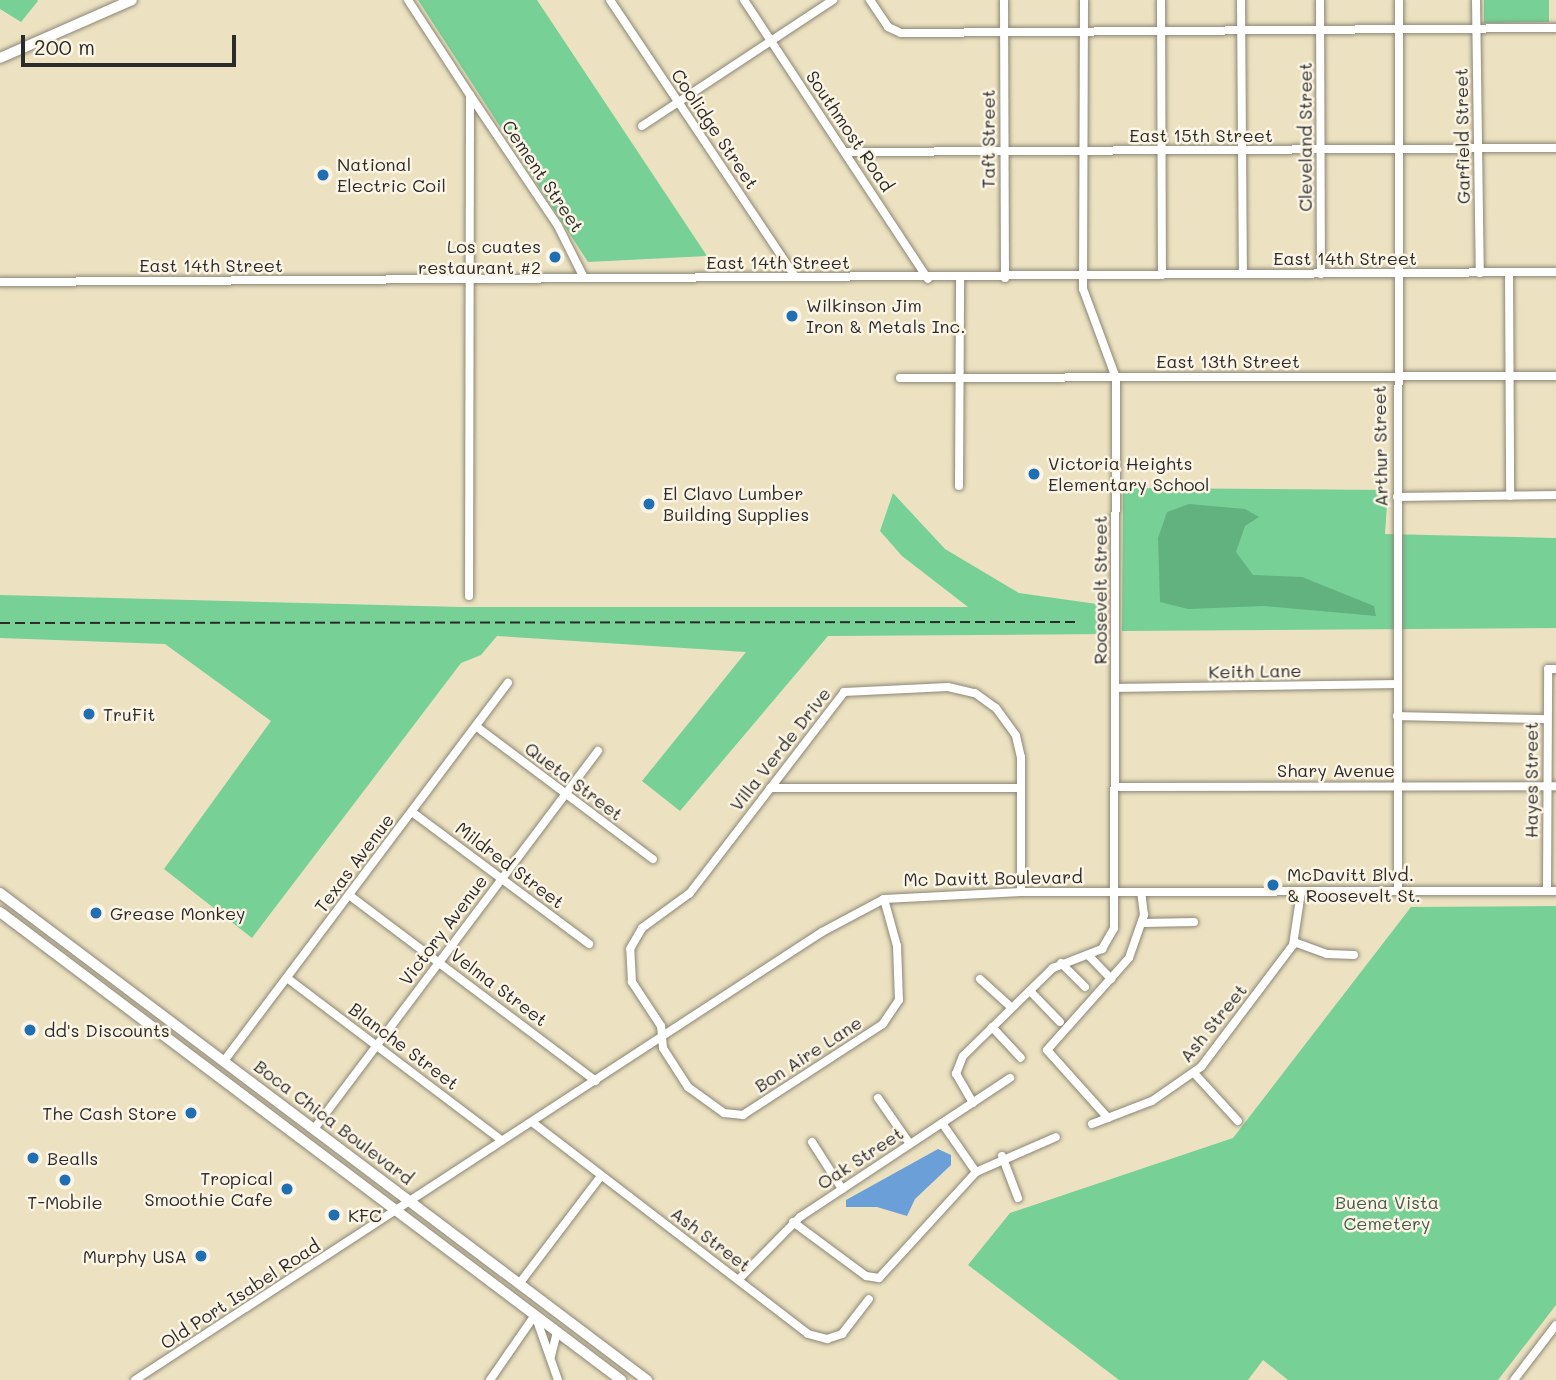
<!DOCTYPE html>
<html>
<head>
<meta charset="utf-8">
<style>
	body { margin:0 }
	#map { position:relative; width:1556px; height:1380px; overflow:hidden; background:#ece2c1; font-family:Mali,sans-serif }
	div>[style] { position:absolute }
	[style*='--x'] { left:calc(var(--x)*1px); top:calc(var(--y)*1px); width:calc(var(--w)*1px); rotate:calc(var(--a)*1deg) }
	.green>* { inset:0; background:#77d096 }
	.forest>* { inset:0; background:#61b27f }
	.water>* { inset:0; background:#6b9fd7 }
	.roads { filter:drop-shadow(0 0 2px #8c8676) drop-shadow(0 0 2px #8c8676) }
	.minor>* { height:8px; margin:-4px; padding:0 4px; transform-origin:4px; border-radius:4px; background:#fff }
	.major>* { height:10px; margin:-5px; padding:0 5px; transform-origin:5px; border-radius:5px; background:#fff }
	.rail>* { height:2px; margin-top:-1px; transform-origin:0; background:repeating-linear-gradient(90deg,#2b2b2b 0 10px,transparent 0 15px) }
	.dots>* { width:19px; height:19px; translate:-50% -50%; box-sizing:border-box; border:4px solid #fcf5e5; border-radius:50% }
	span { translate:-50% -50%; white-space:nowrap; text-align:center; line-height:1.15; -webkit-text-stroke:5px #fcf5e5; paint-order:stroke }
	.street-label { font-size:18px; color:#2b2b2b }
	.poi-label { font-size:18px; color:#2b2b2b }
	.left { translate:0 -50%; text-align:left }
	.right { translate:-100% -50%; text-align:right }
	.park-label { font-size:18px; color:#425d4b }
	.scale { position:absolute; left:21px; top:35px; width:215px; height:32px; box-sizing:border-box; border:4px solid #2b2b2b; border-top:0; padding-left:9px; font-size:21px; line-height:24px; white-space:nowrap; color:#2b2b2b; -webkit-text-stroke:5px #fcf5e5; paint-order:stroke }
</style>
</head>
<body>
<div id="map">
	<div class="green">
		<div style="clip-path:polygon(0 0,37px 0,38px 1px,21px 22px,0 9px)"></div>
		<div style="clip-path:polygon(418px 0,537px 0,707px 256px,588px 262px)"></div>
		<div style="clip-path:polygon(1484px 0,1549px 0,1549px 22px,1484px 23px)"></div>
		<div style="clip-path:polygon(1123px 488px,1388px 490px,1385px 534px,1556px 538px,1556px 628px,1122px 631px)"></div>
		<div style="clip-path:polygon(893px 493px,945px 549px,1019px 593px,1104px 605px,1106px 634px,828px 636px,680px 811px,642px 781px,746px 652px,497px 636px,481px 655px,461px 663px,252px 938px,164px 869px,271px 721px,165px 644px,0 638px,0 595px,460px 607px,968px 607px,902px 556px,880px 531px)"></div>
		<div style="clip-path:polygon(1556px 906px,1556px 1305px,1498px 1380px,1288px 1380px,1263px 1360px,1248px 1380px,1119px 1380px,968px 1265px,1010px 1213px,1233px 1138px,1411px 907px)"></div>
	</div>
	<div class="forest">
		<div style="clip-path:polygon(1189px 504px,1245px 509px,1259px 517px,1245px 526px,1236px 552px,1253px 575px,1302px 577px,1374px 606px,1376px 616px,1264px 606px,1188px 609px,1160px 602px,1158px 538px,1167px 512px)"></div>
	</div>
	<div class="water">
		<div style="clip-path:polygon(938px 1149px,951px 1155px,951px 1165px,915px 1199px,907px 1216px,877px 1207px,846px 1207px,846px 1200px)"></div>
	</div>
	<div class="roads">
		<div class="minor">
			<div style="--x:408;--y:0;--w:113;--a:56.9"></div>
			<div style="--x:470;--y:95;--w:501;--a:90.11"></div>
			<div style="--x:610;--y:0;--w:332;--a:56.2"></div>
			<div style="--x:744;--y:0;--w:334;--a:56.6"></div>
			<div style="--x:870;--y:0;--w:32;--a:56"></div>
			<div style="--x:888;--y:27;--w:14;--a:25"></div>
			<div style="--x:901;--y:33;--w:655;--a:-0.44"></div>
			<div style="--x:1004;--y:0;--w:278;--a:89.8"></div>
			<div style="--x:1161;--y:0;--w:275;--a:89.8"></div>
			<div style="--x:1241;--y:0;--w:274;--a:89.6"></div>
			<div style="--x:1320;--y:0;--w:274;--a:89.8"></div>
			<div style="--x:1476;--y:0;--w:273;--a:89.2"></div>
			<div style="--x:470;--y:95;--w:158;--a:56.1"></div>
			<div style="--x:558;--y:226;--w:58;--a:63.4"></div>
			<div style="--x:642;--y:126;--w:229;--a:-33.4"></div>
			<div style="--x:846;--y:152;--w:710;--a:-0.32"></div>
			<div style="--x:1509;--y:272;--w:224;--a:89.7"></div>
			<div style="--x:0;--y:282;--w:1556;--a:-0.37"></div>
			<div style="--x:900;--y:378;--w:656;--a:-0.17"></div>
			<div style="--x:959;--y:486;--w:207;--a:-89.7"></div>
			<div style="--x:1397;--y:497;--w:159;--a:-0.7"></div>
			<div style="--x:1115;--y:688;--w:281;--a:-0.8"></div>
			<div style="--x:1397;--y:716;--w:149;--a:1.2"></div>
			<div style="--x:477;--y:727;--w:220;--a:36.9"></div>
			<div style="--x:1116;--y:787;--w:440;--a:-0.1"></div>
			<div style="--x:770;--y:788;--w:251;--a:0"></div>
			<div style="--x:412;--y:812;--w:221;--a:36.7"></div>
			<div style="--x:1398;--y:891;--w:891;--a:-89.94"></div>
			<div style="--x:1547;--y:891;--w:222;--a:-89.7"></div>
			<div style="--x:1548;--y:669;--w:8;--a:0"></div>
			<div style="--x:349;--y:895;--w:309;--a:37"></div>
			<div style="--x:884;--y:899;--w:49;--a:74.5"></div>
			<div style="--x:897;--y:946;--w:54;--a:87.9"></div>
			<div style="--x:899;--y:1000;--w:29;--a:124"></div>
			<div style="--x:883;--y:1024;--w:167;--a:147"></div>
			<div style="--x:743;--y:1115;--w:19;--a:-174"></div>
			<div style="--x:724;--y:1113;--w:44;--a:-144.2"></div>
			<div style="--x:688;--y:1087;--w:46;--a:-122.7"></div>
			<div style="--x:663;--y:1048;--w:22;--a:-95"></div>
			<div style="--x:661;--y:1026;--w:53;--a:-123.4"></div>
			<div style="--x:632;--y:982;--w:33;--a:-93"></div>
			<div style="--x:630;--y:949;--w:24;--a:-60"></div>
			<div style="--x:642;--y:928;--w:59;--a:-36.1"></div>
			<div style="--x:690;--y:893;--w:253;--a:-52.5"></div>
			<div style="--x:844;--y:692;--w:104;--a:-2.8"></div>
			<div style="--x:948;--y:687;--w:28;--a:13"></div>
			<div style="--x:975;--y:693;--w:26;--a:36"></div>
			<div style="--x:996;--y:708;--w:34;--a:54"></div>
			<div style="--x:1016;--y:736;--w:22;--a:77"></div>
			<div style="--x:1021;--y:757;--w:135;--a:90"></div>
			<div style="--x:1143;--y:923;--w:51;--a:-1.1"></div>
			<div style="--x:1294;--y:942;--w:35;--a:20"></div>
			<div style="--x:1327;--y:954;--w:27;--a:2"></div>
			<div style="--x:1089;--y:956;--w:32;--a:46"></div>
			<div style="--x:1061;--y:963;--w:34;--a:45"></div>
			<div style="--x:287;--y:978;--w:268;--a:37.1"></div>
			<div style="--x:980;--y:979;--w:43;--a:42.2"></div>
			<div style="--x:1030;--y:991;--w:43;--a:45.9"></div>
			<div style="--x:992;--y:1027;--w:42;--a:46.9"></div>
			<div style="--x:224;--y:1061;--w:473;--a:-53.1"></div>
			<div style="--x:1194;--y:1073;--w:65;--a:47.5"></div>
			<div style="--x:878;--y:1098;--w:56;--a:55.2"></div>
			<div style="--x:973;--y:1103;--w:34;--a:-120"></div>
			<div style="--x:956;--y:1074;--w:19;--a:-69"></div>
			<div style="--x:963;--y:1056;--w:126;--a:-44.4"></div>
			<div style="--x:1053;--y:968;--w:53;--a:-21.2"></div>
			<div style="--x:1102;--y:949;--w:24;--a:-60"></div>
			<div style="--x:1114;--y:928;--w:550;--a:-89.79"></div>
			<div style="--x:1116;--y:378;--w:95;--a:-110.3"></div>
			<div style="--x:1083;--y:289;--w:289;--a:-89.8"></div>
			<div style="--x:1108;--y:1118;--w:91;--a:-131.9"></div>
			<div style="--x:1047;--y:1050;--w:123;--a:-48.3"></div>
			<div style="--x:1129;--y:958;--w:46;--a:-70.8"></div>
			<div style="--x:1144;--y:915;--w:23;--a:-97"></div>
			<div style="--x:532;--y:1122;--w:348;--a:37.5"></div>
			<div style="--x:808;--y:1334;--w:20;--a:15"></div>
			<div style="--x:827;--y:1339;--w:16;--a:-18"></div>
			<div style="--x:842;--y:1334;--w:44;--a:-52.4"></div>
			<div style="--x:942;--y:1123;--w:60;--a:55.2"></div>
			<div style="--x:1092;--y:1124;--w:64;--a:-21"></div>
			<div style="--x:1152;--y:1101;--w:60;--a:-34.8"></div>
			<div style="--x:1201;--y:1067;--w:153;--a:-53"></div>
			<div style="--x:1293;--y:945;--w:54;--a:-81.4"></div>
			<div style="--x:314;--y:1129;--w:473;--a:-53.1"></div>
			<div style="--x:812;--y:1142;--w:56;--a:57.4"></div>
			<div style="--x:1002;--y:1156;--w:45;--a:69.1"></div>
			<div style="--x:793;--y:1222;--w:91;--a:36.5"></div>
			<div style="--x:866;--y:1276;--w:13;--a:9"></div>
			<div style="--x:879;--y:1278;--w:144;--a:-47.5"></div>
			<div style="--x:976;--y:1172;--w:87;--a:-23.6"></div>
			<div style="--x:739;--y:1279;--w:87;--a:-45.5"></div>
			<div style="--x:800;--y:1217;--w:252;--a:-33.5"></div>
			<div style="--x:519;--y:1284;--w:136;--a:-52.8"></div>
			<div style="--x:535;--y:1315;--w:69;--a:70.5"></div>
			<div style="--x:551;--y:1356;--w:25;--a:-76"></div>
			<div style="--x:135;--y:1380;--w:820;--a:-33.11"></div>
			<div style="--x:822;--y:932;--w:70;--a:-28"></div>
			<div style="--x:884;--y:899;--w:137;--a:-2.9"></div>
			<div style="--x:1021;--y:892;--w:535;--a:-0.11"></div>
			<div style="--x:490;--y:1380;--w:79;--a:-55.3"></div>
			<div style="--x:1514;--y:1380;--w:69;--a:-52.6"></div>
		</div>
		<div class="major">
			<div style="--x:0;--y:58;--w:144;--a:-23.7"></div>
			<div style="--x:0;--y:893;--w:810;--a:36.97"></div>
			<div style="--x:0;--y:912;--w:778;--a:37"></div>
		</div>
	</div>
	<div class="rail">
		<div style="--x:0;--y:623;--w:1077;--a:-0.05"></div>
	</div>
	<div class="dots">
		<div style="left:323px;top:175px;background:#1f6fb2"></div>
		<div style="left:555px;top:257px;background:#1f6fb2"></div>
		<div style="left:792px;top:316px;background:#1f6fb2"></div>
		<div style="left:1034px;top:474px;background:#1f6fb2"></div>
		<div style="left:649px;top:504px;background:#1f6fb2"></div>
		<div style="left:89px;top:714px;background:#1f6fb2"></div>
		<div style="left:1273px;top:885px;background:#1f6fb2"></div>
		<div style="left:96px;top:913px;background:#1f6fb2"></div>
		<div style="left:30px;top:1030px;background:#1f6fb2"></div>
		<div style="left:191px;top:1113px;background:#1f6fb2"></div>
		<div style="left:33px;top:1158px;background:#1f6fb2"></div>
		<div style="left:65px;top:1180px;background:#1f6fb2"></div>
		<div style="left:287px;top:1189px;background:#1f6fb2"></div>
		<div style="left:334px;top:1215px;background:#1f6fb2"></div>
		<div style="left:201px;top:1256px;background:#1f6fb2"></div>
	</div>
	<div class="street-label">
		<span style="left:715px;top:129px;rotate:56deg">Coolidge Street</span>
		<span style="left:850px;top:131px;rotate:56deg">Southmost Road</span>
		<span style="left:1201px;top:135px">East 15th Street</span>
		<span style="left:1462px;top:136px;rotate:-91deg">Garfield Street</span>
		<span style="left:1305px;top:137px;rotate:-90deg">Cleveland Street</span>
		<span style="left:988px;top:139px;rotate:-90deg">Taft Street</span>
		<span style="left:543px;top:176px;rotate:56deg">Cement Street</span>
		<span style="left:1345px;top:258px">East 14th Street</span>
		<span style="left:778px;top:262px">East 14th Street</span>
		<span style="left:211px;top:265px">East 14th Street</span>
		<span style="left:1228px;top:361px">East 13th Street</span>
		<span style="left:1380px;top:446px;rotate:-91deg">Arthur Street</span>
		<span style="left:1100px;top:590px;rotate:-90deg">Roosevelt Street</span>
		<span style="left:1255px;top:671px;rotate:-1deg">Keith Lane</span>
		<span style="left:780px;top:749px;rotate:-52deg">Villa Verde Drive</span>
		<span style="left:1336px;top:770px">Shary Avenue</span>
		<span style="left:1531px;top:780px;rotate:-90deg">Hayes Street</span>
		<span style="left:574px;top:781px;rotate:37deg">Queta Street</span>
		<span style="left:354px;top:863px;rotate:-53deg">Texas Avenue</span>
		<span style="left:510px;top:865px;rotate:37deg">Mildred Street</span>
		<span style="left:993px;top:878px;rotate:-1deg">Mc Davitt Boulevard</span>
		<span style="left:443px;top:930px;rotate:-53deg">Victory Avenue</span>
		<span style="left:499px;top:987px;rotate:37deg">Velma Street</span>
		<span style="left:1213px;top:1023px;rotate:-51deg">Ash Street</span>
		<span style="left:404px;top:1046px;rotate:37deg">Blanche Street</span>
		<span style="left:808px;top:1054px;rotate:-33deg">Bon Aire Lane</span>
		<span style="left:334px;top:1122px;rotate:37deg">Boca Chica Boulevard</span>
		<span style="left:860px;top:1158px;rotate:-33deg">Oak Street</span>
		<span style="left:711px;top:1239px;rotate:37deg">Ash Street</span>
		<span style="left:240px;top:1294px;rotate:-33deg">Old Port Isabel Road</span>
	</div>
	<div class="poi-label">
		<span class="left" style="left:337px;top:175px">National<br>Electric Coil</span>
		<span class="right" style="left:541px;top:257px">Los cuates<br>restaurant #2</span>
		<span class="left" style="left:806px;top:316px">Wilkinson Jim<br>Iron &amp; Metals Inc.</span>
		<span class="left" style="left:1048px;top:474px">Victoria Heights<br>Elementary School</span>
		<span class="left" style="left:663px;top:504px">El Clavo Lumber<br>Building Supplies</span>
		<span class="left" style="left:103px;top:714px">TruFit</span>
		<span class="left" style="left:1287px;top:885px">McDavitt Blvd.<br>&amp; Roosevelt St.</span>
		<span class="left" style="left:110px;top:913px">Grease Monkey</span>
		<span class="left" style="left:44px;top:1030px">dd's Discounts</span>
		<span class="right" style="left:177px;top:1113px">The Cash Store</span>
		<span class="left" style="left:47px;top:1158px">Bealls</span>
		<span class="right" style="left:273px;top:1189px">Tropical<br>Smoothie Cafe</span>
		<span style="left:65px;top:1202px">T-Mobile</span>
		<span class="left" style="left:348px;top:1215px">KFC</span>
		<span class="right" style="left:187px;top:1256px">Murphy USA</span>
	</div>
	<div class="park-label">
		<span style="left:1387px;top:1213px">Buena Vista<br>Cemetery</span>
	</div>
	<div class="scale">200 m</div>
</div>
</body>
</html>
